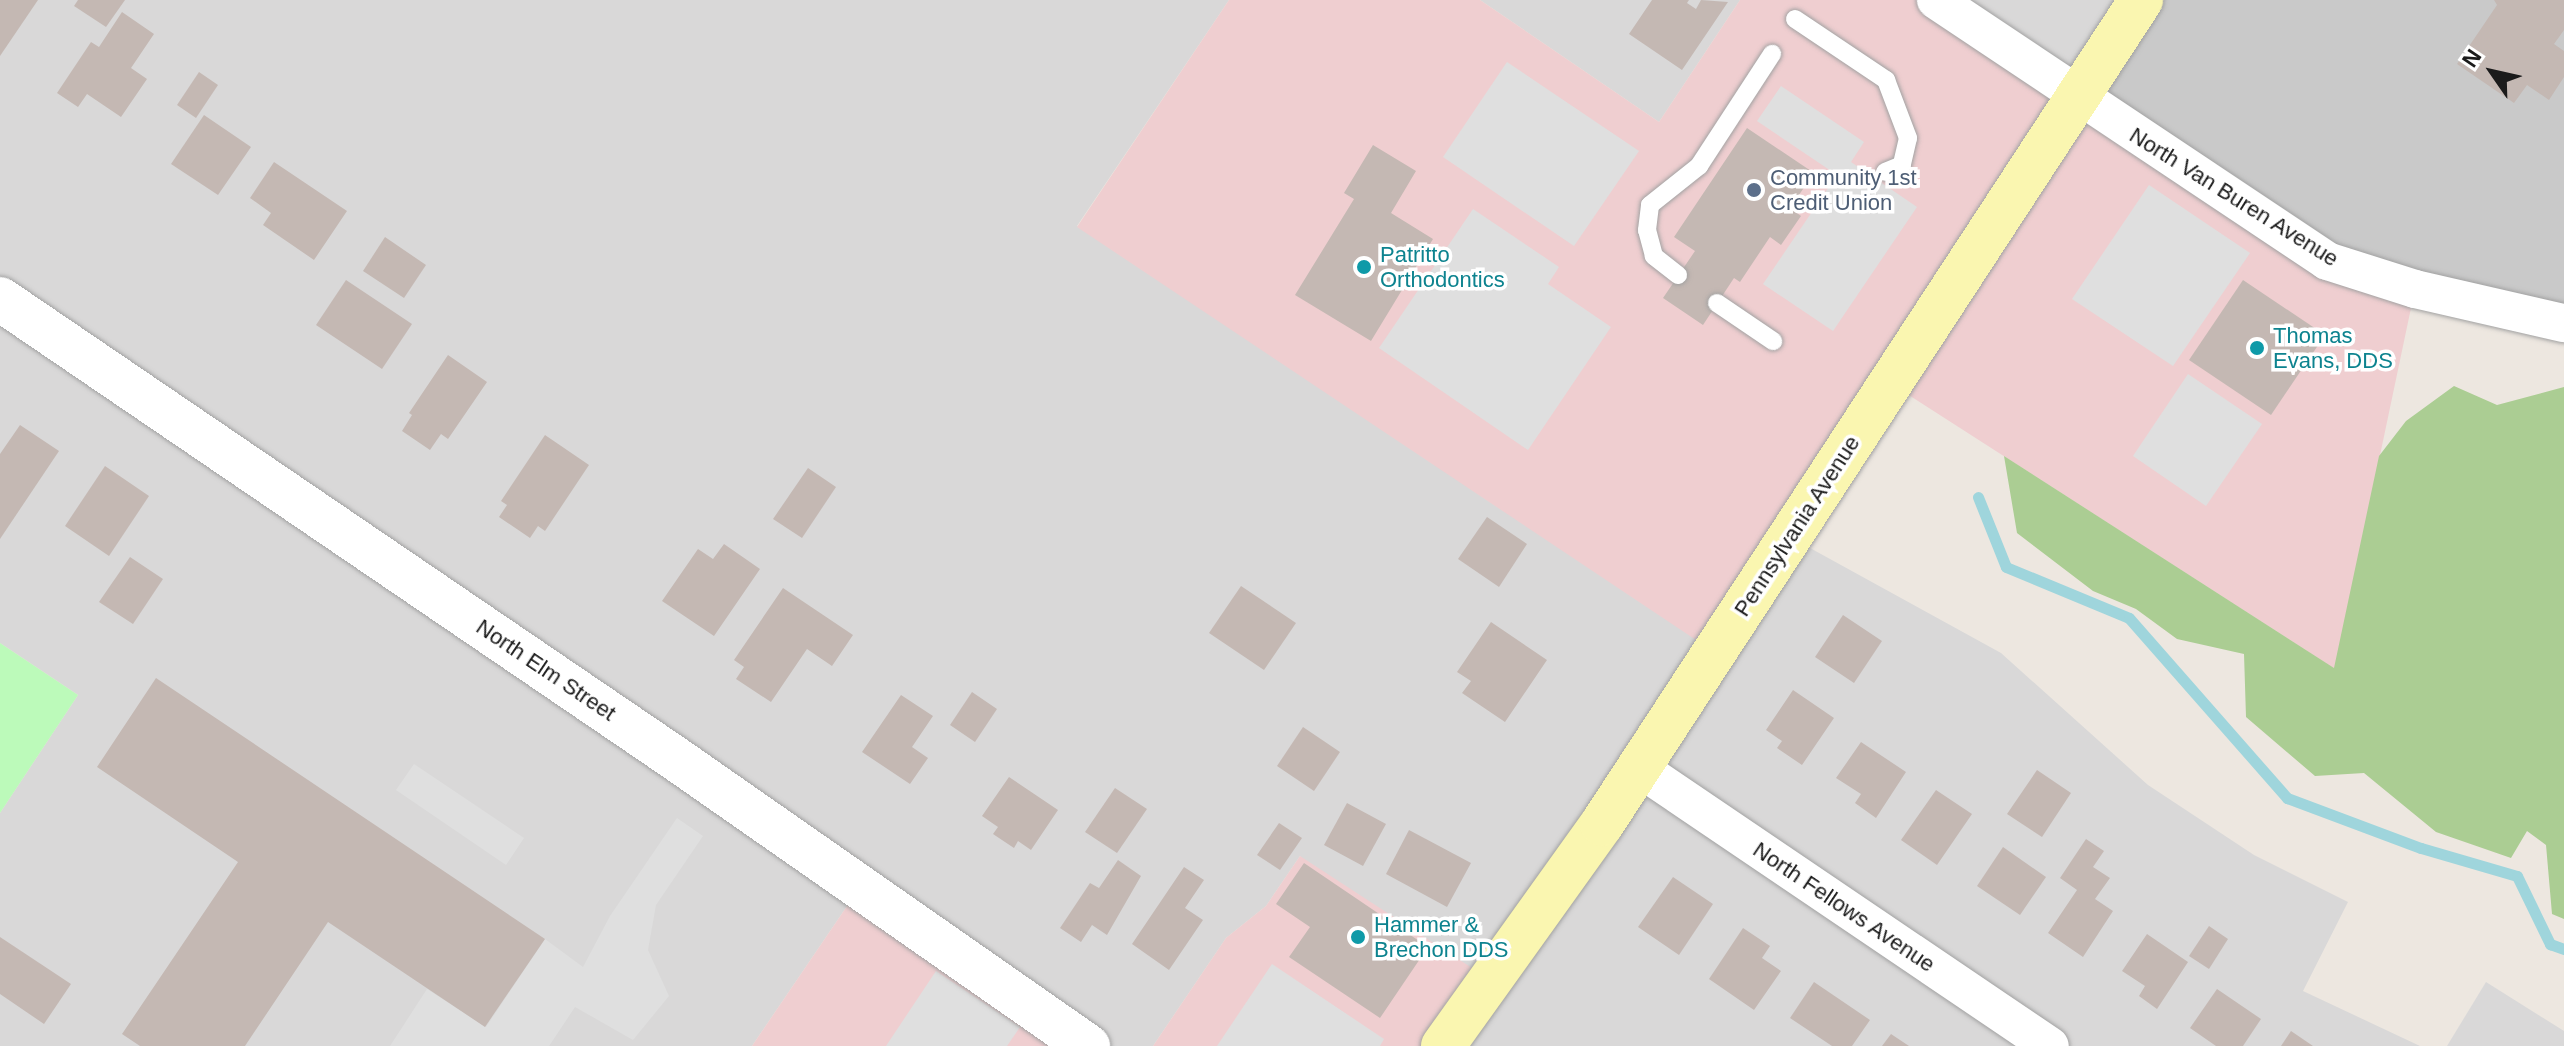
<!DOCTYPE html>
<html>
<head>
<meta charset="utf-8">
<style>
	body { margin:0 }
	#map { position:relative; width:2564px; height:1046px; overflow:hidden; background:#ede7e0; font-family:Arial,sans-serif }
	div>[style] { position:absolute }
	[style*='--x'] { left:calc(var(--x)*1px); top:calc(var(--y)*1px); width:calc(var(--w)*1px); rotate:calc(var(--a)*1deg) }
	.residential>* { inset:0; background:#d9d8d8 }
	.commercial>* { inset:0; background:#efced0 }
	.religious>* { inset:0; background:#c9c9c9 }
	.forest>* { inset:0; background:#abcd93 }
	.park>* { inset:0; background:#bcfaba }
	.parking>* { inset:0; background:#dfdfdf }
	.stream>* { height:11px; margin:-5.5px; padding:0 5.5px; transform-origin:5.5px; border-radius:5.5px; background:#9fd5dc }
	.building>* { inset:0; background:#c4b8b3 }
	.roads { filter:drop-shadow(0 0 2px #a2a2a2) drop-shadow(0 0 2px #a2a2a2) }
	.service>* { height:18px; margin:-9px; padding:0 9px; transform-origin:9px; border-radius:9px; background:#fff }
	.minor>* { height:38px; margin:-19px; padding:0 19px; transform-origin:19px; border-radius:19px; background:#fff }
	.tertiary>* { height:44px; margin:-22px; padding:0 22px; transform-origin:22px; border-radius:22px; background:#fff }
	.secondary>* { height:44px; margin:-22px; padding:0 22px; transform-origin:22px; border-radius:22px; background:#faf6b0 }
	.dots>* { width:22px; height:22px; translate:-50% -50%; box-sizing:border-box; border:4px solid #fff; border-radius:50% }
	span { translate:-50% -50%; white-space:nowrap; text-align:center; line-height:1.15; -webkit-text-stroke:7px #fff; paint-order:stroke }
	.service-label { font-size:22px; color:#4e5e75 }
	.left { translate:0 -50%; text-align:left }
	.street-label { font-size:22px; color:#1b1b1b }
	.culture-label { font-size:22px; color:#0d838f }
	.north { position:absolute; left:2452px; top:32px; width:80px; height:80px; -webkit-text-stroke:6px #fff; paint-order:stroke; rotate:304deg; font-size:22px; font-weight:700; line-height:32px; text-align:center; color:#1b1b1b }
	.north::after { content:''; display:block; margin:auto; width:28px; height:36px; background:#1b1b1b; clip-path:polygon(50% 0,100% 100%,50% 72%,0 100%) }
</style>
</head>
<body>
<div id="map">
	<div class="residential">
		<div style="clip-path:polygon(0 0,1229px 0,1077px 226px,1790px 537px,2001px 653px,2148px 785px,2254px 855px,2348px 902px,2303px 991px,2420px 1046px,1443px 1046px,1300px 856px,1266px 906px,1226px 938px,1153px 1046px,1088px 1046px,860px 887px,752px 1046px,0 1046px,0 813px,78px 695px,0 643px)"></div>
		<div style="clip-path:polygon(1480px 0,1740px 0,1659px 122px)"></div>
		<div style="clip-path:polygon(1936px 0,2141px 0,2077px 97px)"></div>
		<div style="clip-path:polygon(2486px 982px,2564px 1031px,2564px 1046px,2447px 1046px)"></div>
	</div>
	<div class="commercial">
		<div style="clip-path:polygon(1229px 0,1480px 0,1659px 122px,1740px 0,1936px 0,2415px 289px,2335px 669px,1890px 383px,1714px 652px,1077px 227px)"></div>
		<div style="clip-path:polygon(1300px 856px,1492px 981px,1443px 1046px,1153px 1046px,1226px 938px,1266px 906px)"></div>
		<div style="clip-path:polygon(860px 887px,1088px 1046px,752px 1046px)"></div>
	</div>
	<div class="religious">
		<div style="clip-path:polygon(2141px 0,2564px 0,2564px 323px,2415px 289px,2077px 97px)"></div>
	</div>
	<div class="forest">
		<div style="clip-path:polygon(2454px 386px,2497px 405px,2564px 387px,2564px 919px,2552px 914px,2546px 845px,2527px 831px,2511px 858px,2436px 832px,2364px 773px,2315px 776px,2246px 717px,2244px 654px,2177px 639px,2136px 609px,2093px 591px,2017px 533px,2004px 456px,2334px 668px,2379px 456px,2406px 421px)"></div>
	</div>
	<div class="park">
		<div style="clip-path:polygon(0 643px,78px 695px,0 813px)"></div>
	</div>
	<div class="parking">
		<div style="clip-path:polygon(1507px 62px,1639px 151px,1574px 246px,1443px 157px)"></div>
		<div style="clip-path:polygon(1781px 86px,1864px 142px,1851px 162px,1917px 207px,1833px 331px,1763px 284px,1837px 175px,1757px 121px)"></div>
		<div style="clip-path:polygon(2149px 185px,2250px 253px,2173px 366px,2072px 299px)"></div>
		<div style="clip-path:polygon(1473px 209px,1559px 267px,1548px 284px,1611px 327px,1528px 450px,1379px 348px)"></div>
		<div style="clip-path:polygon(2188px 374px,2262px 424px,2206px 506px,2133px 456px)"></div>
		<div style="clip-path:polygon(414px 764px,524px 838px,506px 865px,396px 790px)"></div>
		<div style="clip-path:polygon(677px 818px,703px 836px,656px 905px,648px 950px,669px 996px,633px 1040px,575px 1007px,549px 1046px,390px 1046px,427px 989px,486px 1027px,545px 939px,583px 967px,610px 916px)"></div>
		<div style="clip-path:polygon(1272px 964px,1384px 1039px,1380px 1046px,1217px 1046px)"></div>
		<div style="clip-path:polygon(936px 971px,1020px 1027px,1007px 1046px,886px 1046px)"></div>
	</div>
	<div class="stream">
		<div style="--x:1978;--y:497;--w:75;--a:68.2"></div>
		<div style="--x:2006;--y:567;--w:133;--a:22.5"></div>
		<div style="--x:2129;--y:618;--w:240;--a:48.7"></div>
		<div style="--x:2287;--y:798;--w:143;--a:20.5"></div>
		<div style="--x:2421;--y:848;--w:100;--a:16.3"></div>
		<div style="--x:2517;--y:876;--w:76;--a:64.1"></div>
		<div style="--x:2550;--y:944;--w:15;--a:20"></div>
	</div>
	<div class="building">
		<div style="clip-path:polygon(0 0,38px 0,0 56px)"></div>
		<div style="clip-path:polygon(78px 0,125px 0,106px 27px,74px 6px)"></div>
		<div style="clip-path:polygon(1652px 0,1689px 0,1687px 3px,1696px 9px,1701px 0,1728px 2px,1682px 70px,1629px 34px)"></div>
		<div style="clip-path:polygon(2494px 0,2564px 0,2564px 30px,2554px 44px,2564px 51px,2564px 77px,2549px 100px,2527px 85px,2514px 103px,2457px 64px,2497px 5px)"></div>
		<div style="clip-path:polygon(122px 12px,154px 34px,131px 68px,147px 79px,121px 117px,87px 94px,78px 107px,57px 93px,91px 42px,99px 47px)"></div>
		<div style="clip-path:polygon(199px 72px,218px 85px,196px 118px,177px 105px)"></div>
		<div style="clip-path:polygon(204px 115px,251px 147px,218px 195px,171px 164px)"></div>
		<div style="clip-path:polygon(1747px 128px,1814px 173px,1790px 208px,1801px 216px,1781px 245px,1770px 237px,1740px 282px,1734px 278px,1703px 325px,1663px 298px,1695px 251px,1674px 237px)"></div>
		<div style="clip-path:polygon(1373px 145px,1416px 171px,1391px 213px,1433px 239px,1371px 341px,1295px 295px,1354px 199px,1344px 193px)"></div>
		<div style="clip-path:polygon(274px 162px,347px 211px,314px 260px,263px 225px,271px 213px,250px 198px)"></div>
		<div style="clip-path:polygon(385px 237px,426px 265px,404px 298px,363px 271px)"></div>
		<div style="clip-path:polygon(346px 280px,412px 324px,382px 369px,316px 325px)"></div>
		<div style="clip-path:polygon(2243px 280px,2325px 335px,2271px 415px,2189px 360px)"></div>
		<div style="clip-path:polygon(448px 355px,487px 382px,448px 439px,441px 434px,430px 450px,402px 431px,412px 415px,409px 413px)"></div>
		<div style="clip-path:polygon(20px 425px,59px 451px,0 539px,0 454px)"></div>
		<div style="clip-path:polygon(545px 435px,589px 465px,545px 531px,538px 526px,530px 538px,499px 517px,507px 505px,501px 501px)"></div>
		<div style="clip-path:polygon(105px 466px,149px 496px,109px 556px,65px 526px)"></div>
		<div style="clip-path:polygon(808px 468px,836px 487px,802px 538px,773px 519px)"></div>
		<div style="clip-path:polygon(1487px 517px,1527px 544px,1499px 587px,1458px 559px)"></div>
		<div style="clip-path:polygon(724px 544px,760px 569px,714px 636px,662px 601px,698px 549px,713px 559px)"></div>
		<div style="clip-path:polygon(130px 557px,163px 579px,133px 624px,99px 602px)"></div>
		<div style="clip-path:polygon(1241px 586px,1296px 623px,1264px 670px,1209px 633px)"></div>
		<div style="clip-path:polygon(783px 588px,853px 635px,832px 666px,807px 649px,771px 702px,736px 679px,744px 667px,734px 660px)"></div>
		<div style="clip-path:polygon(1843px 615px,1882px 641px,1854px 683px,1815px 657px)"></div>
		<div style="clip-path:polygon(1491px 622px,1547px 660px,1505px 722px,1462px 693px,1471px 681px,1457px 672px)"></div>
		<div style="clip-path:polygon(156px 678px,545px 939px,485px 1027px,328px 922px,245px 1046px,140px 1046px,122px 1034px,238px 862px,97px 767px)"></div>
		<div style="clip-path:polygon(1793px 690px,1834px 718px,1802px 765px,1777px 748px,1782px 741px,1766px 730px)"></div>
		<div style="clip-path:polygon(972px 692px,997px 709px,975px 742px,950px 725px)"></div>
		<div style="clip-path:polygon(901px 695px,933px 716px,912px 747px,928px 758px,910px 784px,862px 752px)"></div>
		<div style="clip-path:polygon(1303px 727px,1340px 752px,1314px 791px,1277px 766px)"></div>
		<div style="clip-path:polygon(1861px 742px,1906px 772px,1876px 818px,1855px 803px,1861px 794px,1836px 778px)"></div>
		<div style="clip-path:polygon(2037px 770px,2071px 793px,2042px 837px,2007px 814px)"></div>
		<div style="clip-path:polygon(1009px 777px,1058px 810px,1031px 850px,1018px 841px,1014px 848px,993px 834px,998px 827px,982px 816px)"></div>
		<div style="clip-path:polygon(1115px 788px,1147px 809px,1117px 853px,1085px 832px)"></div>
		<div style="clip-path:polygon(1936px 790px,1972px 814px,1937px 865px,1901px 840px)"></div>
		<div style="clip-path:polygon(1347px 803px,1386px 824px,1363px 866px,1324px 845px)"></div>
		<div style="clip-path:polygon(1279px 823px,1302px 838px,1280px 870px,1257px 855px)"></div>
		<div style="clip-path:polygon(1409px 830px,1471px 863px,1447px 907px,1386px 874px)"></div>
		<div style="clip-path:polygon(2086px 839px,2104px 851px,2093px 867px,2110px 878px,2095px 899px,2113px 911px,2083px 957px,2048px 933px,2077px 890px,2060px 878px)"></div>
		<div style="clip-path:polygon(2003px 847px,2046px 877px,2020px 915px,1977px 886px)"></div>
		<div style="clip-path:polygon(1118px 860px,1141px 876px,1107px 935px,1092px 925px,1081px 942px,1060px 928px,1090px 883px,1099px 888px)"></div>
		<div style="clip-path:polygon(1304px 863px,1428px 947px,1380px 1018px,1289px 957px,1310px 927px,1276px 904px)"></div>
		<div style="clip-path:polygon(1184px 867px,1204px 880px,1185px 908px,1203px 920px,1169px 970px,1132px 944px)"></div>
		<div style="clip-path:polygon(1673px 877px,1713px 904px,1679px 955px,1638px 927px)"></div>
		<div style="clip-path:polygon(2209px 926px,2228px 939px,2209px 969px,2189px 956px)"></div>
		<div style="clip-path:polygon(1743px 928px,1770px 946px,1762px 958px,1781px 971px,1754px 1010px,1709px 979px)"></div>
		<div style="clip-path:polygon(2147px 934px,2188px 962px,2157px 1009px,2139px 996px,2145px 986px,2122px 971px)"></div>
		<div style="clip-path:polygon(0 937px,71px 984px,44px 1024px,0 994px)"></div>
		<div style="clip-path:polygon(1814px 982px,1870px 1020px,1852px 1046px,1832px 1046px,1790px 1018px)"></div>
		<div style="clip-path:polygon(2217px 989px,2261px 1019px,2243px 1046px,2216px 1046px,2190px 1028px)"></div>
		<div style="clip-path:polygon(2291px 1031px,2313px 1046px,2281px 1046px)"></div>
		<div style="clip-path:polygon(1891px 1034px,1909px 1046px,1882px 1046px)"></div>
	</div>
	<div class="roads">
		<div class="service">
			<div style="--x:1795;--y:19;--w:110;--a:33.8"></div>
			<div style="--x:1886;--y:80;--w:62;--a:69.2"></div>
			<div style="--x:1908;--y:138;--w:28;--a:103"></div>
			<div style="--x:1902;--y:165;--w:18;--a:158"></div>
			<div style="--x:1678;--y:275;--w:31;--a:-142"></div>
			<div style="--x:1654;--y:256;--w:27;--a:-105"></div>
			<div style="--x:1647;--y:230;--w:25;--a:-83"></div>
			<div style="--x:1650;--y:205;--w:63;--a:-38.5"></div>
			<div style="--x:1699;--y:166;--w:134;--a:-56.9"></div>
			<div style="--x:1717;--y:303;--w:68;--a:34.2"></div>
		</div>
		<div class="minor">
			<div style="--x:1936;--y:0;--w:470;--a:33.7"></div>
			<div style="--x:2327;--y:261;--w:92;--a:17.7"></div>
			<div style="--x:2415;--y:289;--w:153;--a:12.9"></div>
			<div style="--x:1639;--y:768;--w:496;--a:34.1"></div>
		</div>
		<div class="tertiary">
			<div style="--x:0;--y:299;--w:821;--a:34.23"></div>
			<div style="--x:679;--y:761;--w:499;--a:34.9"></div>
		</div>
		<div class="secondary">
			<div style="--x:1443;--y:1046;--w:273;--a:-54.4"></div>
			<div style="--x:1602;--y:824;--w:985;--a:-56.81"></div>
		</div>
	</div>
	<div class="dots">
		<div style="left:1754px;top:190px;background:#5c6f8a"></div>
		<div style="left:1364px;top:267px;background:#0f9aa8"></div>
		<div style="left:2257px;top:348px;background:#0f9aa8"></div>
		<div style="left:1358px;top:937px;background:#0f9aa8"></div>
	</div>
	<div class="service-label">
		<span class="left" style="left:1770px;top:190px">Community 1st<br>Credit Union</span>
	</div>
	<div class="street-label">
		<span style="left:2234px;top:197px;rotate:32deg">North Van Buren Avenue</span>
		<span style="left:1797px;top:526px;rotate:-57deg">Pennsylvania Avenue</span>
		<span style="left:546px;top:670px;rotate:34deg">North Elm Street</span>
		<span style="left:1844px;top:907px;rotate:34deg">North Fellows Avenue</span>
	</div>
	<div class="culture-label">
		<span class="left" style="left:1380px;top:267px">Patritto<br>Orthodontics</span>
		<span class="left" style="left:2273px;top:348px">Thomas<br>Evans, DDS</span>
		<span class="left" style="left:1374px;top:937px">Hammer &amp;<br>Brechon DDS</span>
	</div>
	<div class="north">N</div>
</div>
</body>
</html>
